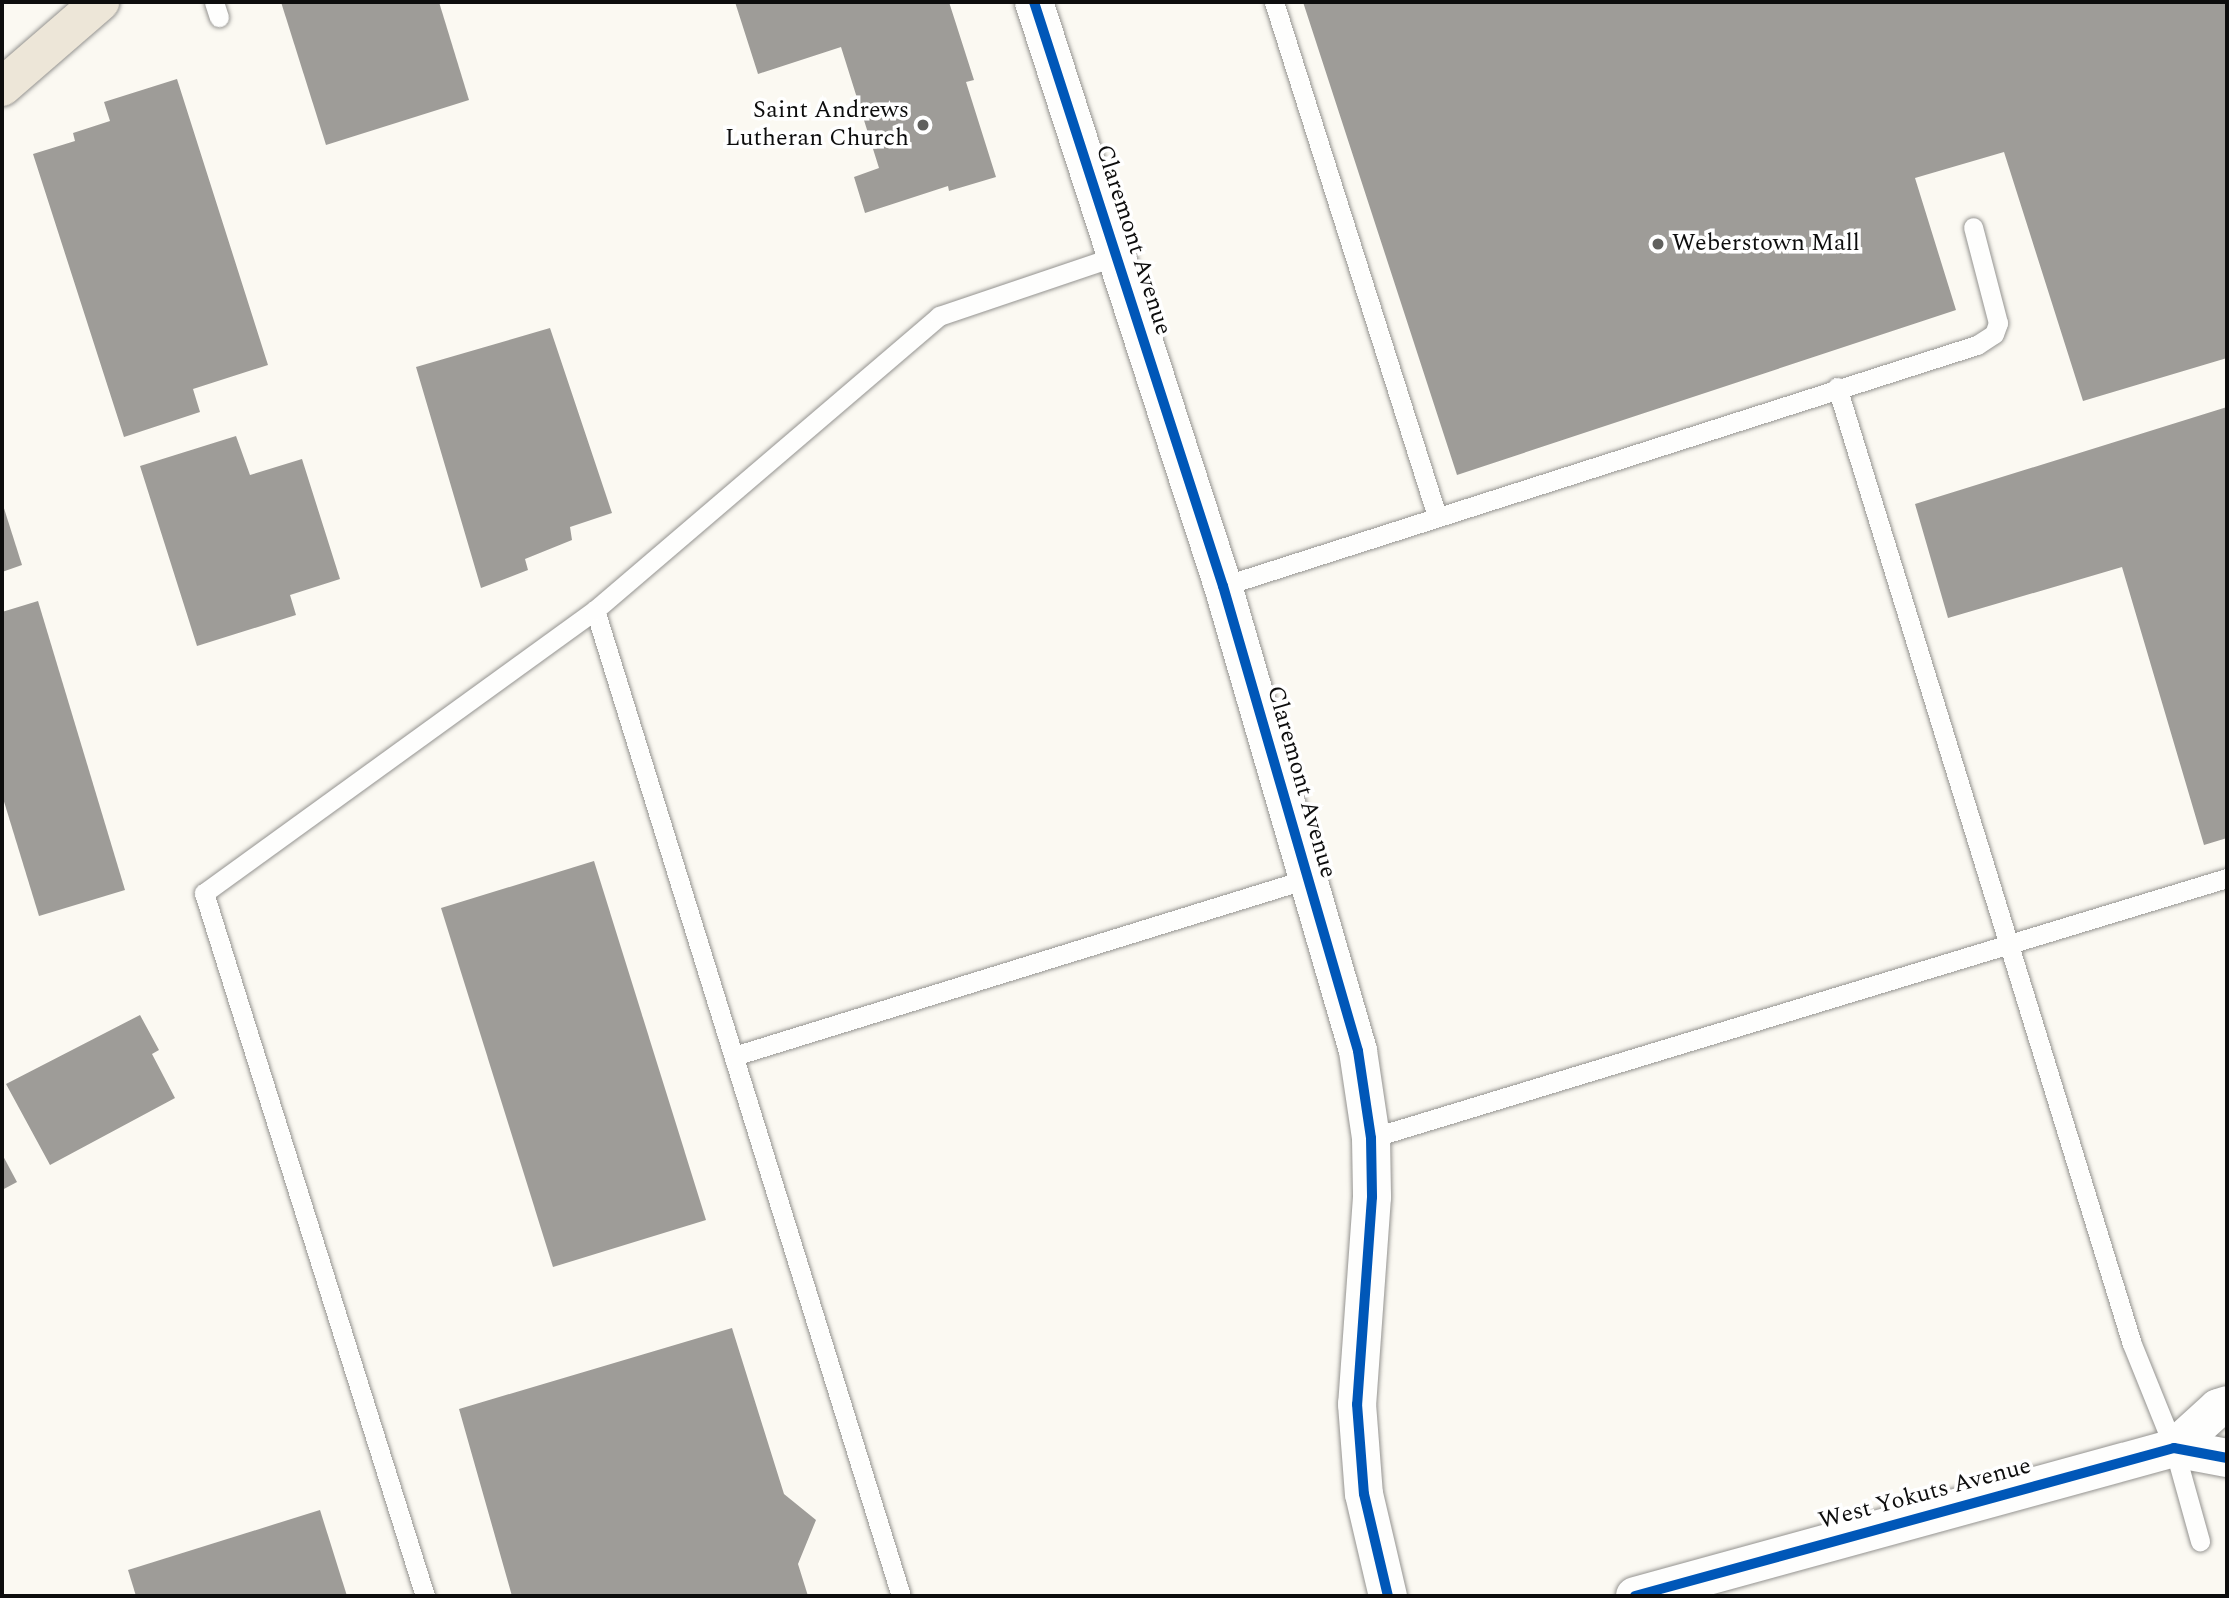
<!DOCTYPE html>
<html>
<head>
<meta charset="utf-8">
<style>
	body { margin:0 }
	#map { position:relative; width:2229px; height:1598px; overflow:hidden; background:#fbf9f2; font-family:Spectral,serif }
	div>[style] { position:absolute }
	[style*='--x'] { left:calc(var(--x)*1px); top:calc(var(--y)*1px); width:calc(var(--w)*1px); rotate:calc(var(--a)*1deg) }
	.building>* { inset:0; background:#9e9c98 }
	.roads { filter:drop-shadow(0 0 2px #949390) drop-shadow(0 0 2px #949390) }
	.service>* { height:19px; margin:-9.5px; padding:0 9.5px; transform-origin:9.5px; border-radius:9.5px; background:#fefefd }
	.tertiary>* { height:38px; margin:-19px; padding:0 19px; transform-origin:19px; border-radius:19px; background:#fefefd }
	.primary>* { height:38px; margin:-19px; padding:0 19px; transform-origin:19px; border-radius:19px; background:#ede6d8 }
	.cycleway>* { height:10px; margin:-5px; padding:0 5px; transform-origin:5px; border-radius:5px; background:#0057b8 }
	.dots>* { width:19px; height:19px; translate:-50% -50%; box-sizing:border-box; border:4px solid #fff; border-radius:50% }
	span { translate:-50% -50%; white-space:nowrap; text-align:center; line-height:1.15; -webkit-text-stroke:7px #fff; paint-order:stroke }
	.poi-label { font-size:24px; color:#0d0d0d }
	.right { translate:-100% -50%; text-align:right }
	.left { translate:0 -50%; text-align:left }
	.street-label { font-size:24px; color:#0d0d0d }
	.frame { position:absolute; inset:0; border:4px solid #0d0d0d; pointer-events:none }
</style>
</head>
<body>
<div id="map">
	<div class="building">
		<div style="clip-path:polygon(281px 2px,439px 2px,469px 100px,326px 145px)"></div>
		<div style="clip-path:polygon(735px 2px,949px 2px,974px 80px,966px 82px,996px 177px,949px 191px,948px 186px,865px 213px,854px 177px,879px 168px,841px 47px,758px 74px)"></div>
		<div style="clip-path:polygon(1303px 2px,2227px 2px,2227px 358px,2083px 401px,2004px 152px,1915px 178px,1956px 310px,1457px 475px)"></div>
		<div style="clip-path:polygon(177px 79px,268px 365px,193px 389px,200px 412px,124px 437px,33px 154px,75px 141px,73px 133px,110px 121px,104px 102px)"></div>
		<div style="clip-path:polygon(550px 328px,612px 513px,570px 527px,572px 540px,525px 559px,528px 570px,481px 588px,416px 367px)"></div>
		<div style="clip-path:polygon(2227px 407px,2227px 838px,2204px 845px,2122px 567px,1948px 618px,1915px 504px)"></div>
		<div style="clip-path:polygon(236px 436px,250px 475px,302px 459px,340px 579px,290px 595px,296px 615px,197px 646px,140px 466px)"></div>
		<div style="clip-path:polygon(2px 502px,22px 565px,2px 572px)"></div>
		<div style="clip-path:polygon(38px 601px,125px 890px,39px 916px,2px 795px,2px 612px)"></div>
		<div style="clip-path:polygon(594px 861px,706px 1220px,553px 1267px,441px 908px)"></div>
		<div style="clip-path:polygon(140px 1015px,159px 1050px,152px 1054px,175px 1098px,50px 1165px,6px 1084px)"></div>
		<div style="clip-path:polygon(2px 1154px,17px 1182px,2px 1190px)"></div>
		<div style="clip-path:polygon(732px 1328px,784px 1494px,816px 1520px,798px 1564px,808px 1596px,512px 1596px,459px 1409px)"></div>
		<div style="clip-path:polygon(320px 1510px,347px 1596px,136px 1596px,128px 1570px)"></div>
	</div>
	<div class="roads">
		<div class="service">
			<div style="--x:214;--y:2;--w:16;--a:72"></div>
			<div style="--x:1274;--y:2;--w:539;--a:72.41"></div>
			<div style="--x:1837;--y:387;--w:1001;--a:72.87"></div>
			<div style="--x:2132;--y:1344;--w:112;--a:68"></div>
			<div style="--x:2174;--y:1448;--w:97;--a:74.4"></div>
			<div style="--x:1223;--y:586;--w:792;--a:-17.73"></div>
			<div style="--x:1977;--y:345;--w:20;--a:-33"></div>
			<div style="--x:1994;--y:334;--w:12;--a:-70"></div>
			<div style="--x:1998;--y:323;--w:99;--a:-104.6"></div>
			<div style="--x:595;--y:610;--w:1032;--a:72.76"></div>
			<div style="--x:734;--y:1056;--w:600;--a:-17.17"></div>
			<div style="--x:1371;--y:1138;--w:895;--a:-16.9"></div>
			<div style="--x:425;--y:1596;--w:737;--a:-107.45"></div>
			<div style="--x:204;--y:893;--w:483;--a:-35.9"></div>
			<div style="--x:595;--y:610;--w:453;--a:-40.5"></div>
			<div style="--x:939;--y:316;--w:187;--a:-18.7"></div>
		</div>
		<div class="tertiary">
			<div style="--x:1034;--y:2;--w:614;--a:72.07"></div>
			<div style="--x:1223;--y:586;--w:484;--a:73.8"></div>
			<div style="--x:1358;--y:1051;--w:88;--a:81.5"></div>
			<div style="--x:1371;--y:1138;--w:59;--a:89"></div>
			<div style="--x:1372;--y:1197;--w:208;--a:94.1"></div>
			<div style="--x:1357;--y:1404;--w:90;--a:85.6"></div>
			<div style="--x:1364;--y:1494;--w:105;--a:76.8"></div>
			<div style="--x:2174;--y:1448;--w:59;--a:-42.3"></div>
			<div style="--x:2218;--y:1408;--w:9;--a:-18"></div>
			<div style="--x:1635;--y:1596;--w:559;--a:-15.35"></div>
			<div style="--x:2174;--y:1448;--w:54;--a:10.7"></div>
		</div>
		<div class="primary">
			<div style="--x:2;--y:87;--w:130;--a:-40.9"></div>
		</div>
	</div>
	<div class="cycleway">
		<div style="--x:1034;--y:2;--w:614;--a:72.07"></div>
		<div style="--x:1223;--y:586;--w:484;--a:73.8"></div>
		<div style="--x:1358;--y:1051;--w:88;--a:81.5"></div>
		<div style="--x:1371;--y:1138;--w:59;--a:89"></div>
		<div style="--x:1372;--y:1197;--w:208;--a:94.1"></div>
		<div style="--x:1357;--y:1404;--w:90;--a:85.6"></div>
		<div style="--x:1364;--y:1494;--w:105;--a:76.8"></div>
		<div style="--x:1635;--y:1596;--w:559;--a:-15.35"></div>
		<div style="--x:2174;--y:1448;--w:54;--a:10.7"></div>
	</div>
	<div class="dots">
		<div style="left:923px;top:125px;background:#60605d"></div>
		<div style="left:1658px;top:244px;background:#60605d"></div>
	</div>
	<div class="poi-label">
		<span class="right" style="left:909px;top:125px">Saint Andrews<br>Lutheran Church</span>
		<span class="left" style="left:1672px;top:244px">Weberstown Mall</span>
	</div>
	<div class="street-label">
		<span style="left:1133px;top:240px;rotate:72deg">Claremont Avenue</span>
		<span style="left:1301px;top:782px;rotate:74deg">Claremont Avenue</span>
		<span style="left:1925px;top:1494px;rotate:-15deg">West Yokuts Avenue</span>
	</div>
	<div class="frame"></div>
</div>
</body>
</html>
